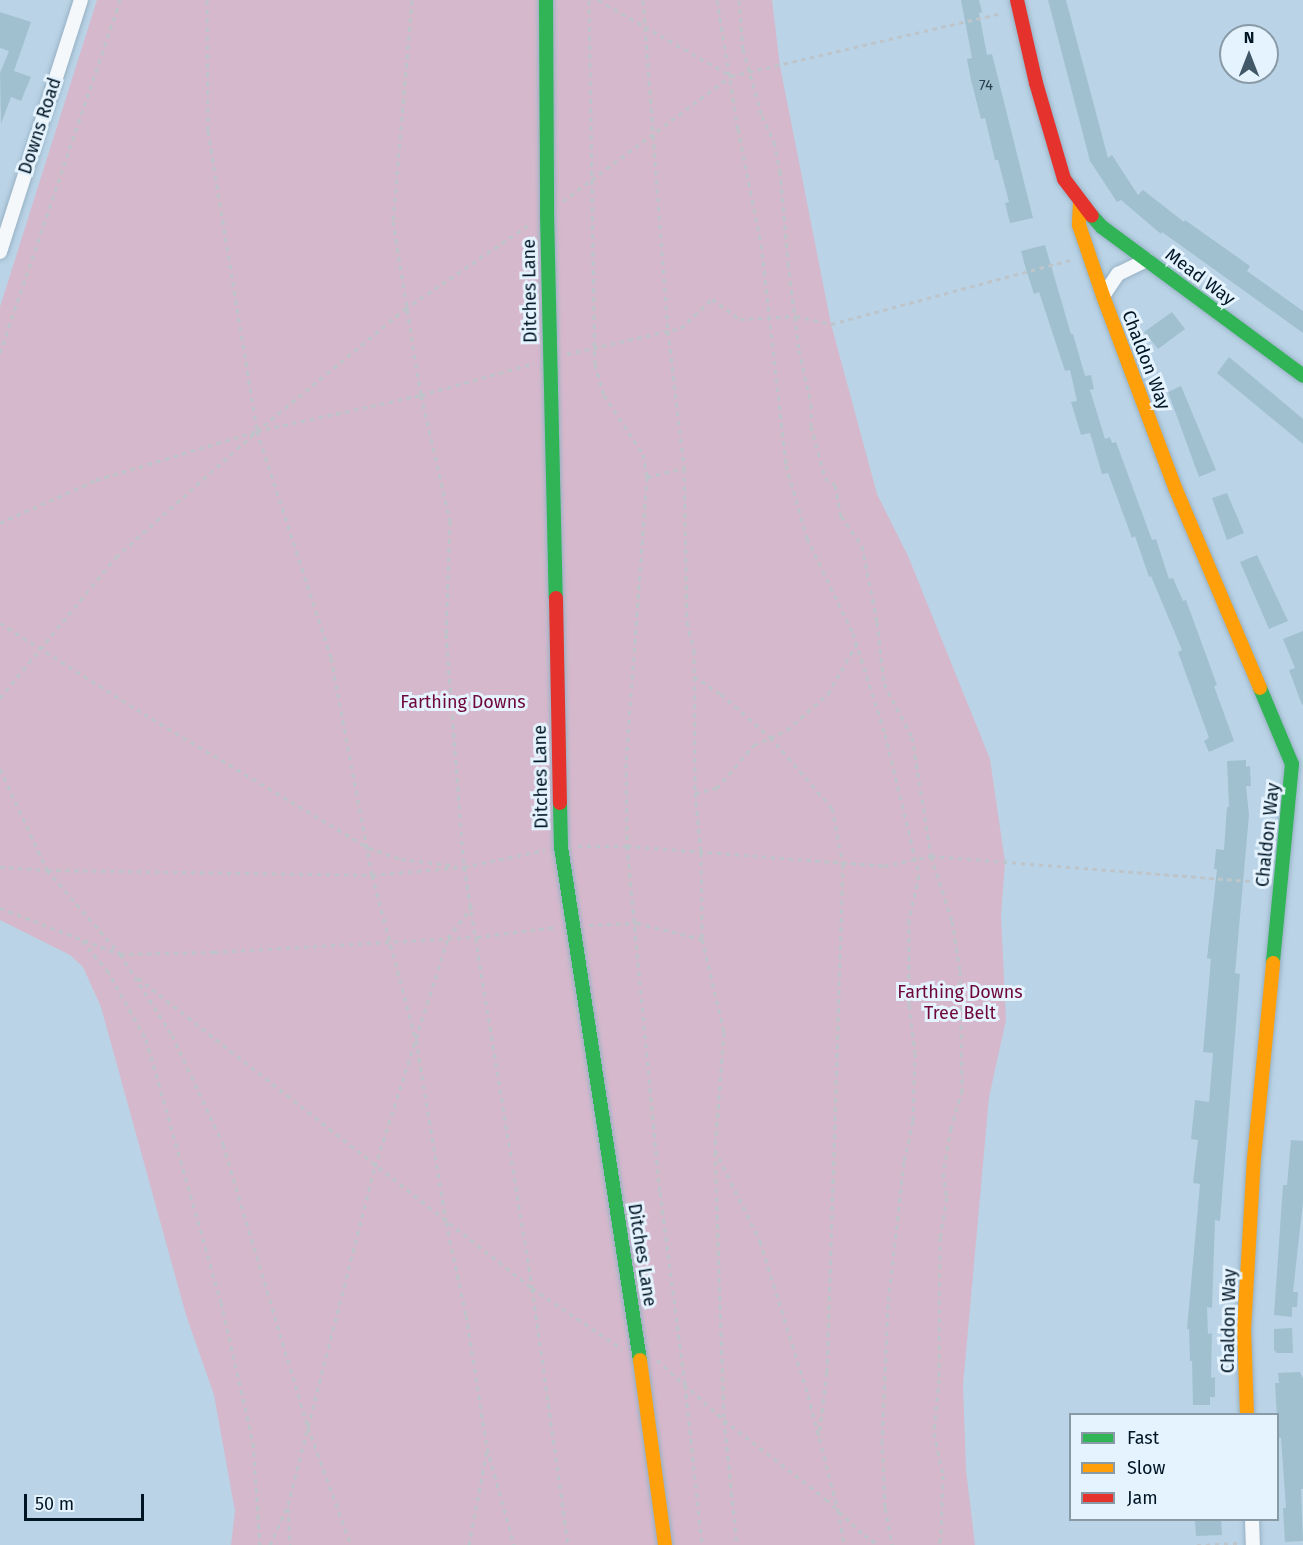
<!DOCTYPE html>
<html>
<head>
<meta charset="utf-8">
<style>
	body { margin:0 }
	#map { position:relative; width:1303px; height:1545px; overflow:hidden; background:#bad3e6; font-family:"Fira Sans",sans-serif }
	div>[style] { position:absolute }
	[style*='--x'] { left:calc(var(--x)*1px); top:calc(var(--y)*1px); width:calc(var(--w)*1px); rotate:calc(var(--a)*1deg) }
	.green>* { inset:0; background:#d6b8cc }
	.building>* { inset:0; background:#a0c0cf }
	.path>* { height:3px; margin-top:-1.5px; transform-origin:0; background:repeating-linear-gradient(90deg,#bdc5cb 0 4.5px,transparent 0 9px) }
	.roads { filter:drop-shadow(0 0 2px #97b1c4) drop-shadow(0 0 2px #97b1c4) }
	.street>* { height:14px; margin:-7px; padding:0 7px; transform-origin:7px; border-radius:7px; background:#f5f8fb }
	.fast>* { height:14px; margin:-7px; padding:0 7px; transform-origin:7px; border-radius:7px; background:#30b455 }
	.slow>* { height:14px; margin:-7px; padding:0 7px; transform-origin:7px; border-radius:7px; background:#ff9f0a }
	.jam>* { height:14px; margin:-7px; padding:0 7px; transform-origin:7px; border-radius:7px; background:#e5322d }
	span { translate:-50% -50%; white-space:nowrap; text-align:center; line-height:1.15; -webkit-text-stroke:6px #e4f3fe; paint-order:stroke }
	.number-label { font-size:15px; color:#28404f }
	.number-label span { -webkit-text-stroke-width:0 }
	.street-label { font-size:18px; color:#001524 }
	.park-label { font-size:18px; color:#6e0639 }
	.legend { position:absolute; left:1069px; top:1413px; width:210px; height:108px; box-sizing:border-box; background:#e4f3fe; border:2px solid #899aa7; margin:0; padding:8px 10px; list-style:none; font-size:18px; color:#001524 }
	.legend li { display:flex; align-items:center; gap:12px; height:30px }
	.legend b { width:30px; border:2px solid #899aa7 }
	.north { position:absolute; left:1219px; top:24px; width:60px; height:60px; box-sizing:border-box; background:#e4f3fe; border:2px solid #899aa7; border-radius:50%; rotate:0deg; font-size:16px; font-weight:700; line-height:24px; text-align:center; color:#001524 }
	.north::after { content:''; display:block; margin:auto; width:21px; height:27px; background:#415868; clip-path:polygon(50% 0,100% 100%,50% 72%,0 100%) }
	.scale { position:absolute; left:24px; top:1494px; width:120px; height:27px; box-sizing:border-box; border:3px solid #001524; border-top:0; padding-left:8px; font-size:18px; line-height:21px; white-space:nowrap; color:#001524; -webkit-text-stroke:4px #e4f3fe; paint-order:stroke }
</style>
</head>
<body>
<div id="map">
	<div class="green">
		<div style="clip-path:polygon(97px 0,772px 0,780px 66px,831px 324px,877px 494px,908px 556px,990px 759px,1005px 862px,1001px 916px,1006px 1020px,989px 1097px,963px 1386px,966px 1470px,975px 1545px,231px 1545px,235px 1511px,214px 1395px,186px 1315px,101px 1007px,83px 967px,70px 955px,0 920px,0 307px)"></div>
	</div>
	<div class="building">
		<div style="clip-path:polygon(961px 0,979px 0,982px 12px,979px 13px,987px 55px,992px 54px,1033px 218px,1010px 223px,1005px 203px,1009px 202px,998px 160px,995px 160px,985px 118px,981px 119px,971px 80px,967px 59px,972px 58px)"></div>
		<div style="clip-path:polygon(1048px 0,1066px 0,1108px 158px,1112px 155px,1138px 195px,1143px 190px,1184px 222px,1185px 220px,1250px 266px,1247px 271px,1303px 311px,1303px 333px,1162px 232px,1161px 234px,1121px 200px,1117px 202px,1090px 161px)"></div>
		<div style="clip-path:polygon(0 12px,31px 22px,14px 71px,31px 77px,21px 101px,11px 97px,1px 124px,0 73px,9px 51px,0 48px)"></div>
		<div style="clip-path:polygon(1045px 245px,1071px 334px,1073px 334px,1085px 376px,1091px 375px,1094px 389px,1090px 390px,1105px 439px,1110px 437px,1112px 443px,1116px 442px,1152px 540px,1156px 539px,1169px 579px,1173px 578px,1183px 601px,1186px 600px,1217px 685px,1214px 686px,1234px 741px,1209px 752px,1204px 741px,1209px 738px,1178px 652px,1182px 650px,1151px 576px,1149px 577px,1135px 536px,1132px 538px,1108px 473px,1102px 474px,1090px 433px,1081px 435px,1071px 402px,1077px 401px,1070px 370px,1065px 371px,1039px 292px,1034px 294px,1025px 266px,1021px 251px)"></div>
		<div style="clip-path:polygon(1172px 312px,1185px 329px,1158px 349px,1144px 332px)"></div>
		<div style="clip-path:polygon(1229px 357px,1303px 419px,1303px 444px,1217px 373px)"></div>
		<div style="clip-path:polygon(1181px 386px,1216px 470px,1199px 477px,1168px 392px)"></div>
		<div style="clip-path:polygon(1227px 493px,1244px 533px,1227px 540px,1212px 498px)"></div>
		<div style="clip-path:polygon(1257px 555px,1288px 621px,1269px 629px,1240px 562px)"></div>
		<div style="clip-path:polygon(1303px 631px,1303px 704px,1302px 705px,1289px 670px,1295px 668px,1283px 639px)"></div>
		<div style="clip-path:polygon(1246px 760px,1246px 767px,1250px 766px,1251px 786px,1246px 786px,1249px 815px,1235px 973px,1240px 974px,1220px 1221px,1215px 1220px,1212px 1308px,1207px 1307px,1208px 1334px,1212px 1333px,1211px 1378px,1215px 1377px,1215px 1397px,1210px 1397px,1210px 1405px,1193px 1405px,1192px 1361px,1190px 1361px,1189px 1329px,1187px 1329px,1200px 1184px,1193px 1183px,1198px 1140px,1191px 1139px,1195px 1100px,1209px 1102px,1213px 1053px,1203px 1052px,1211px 959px,1207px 958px,1217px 869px,1214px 869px,1216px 849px,1224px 850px,1227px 807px,1229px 807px,1227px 761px)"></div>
		<div style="clip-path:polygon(1291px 1140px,1303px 1141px,1303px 1202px,1293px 1292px,1298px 1292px,1297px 1307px,1292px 1307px,1292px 1317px,1274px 1315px,1283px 1185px,1287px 1185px)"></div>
		<div style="clip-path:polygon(1292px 1328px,1293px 1353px,1277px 1353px,1274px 1350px,1274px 1329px)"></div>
		<div style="clip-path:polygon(1300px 1372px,1303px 1378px,1303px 1489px,1301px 1489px,1303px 1541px,1285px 1542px,1283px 1508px,1286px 1508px,1281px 1438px,1278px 1438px,1275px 1383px,1279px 1383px,1278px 1373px)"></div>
		<div style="clip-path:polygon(1195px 1520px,1221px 1520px,1222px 1535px,1196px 1536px)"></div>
	</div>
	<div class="path">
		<div style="--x:207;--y:0;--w:131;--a:89.6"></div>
		<div style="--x:208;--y:131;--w:304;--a:80.7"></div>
		<div style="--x:257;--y:431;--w:239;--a:71.9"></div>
		<div style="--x:331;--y:658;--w:221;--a:79.3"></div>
		<div style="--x:372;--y:875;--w:171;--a:75.1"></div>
		<div style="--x:416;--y:1040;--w:184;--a:80.6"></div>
		<div style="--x:446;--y:1222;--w:95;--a:77.9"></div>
		<div style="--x:466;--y:1315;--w:135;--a:81"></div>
		<div style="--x:487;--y:1448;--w:101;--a:74.4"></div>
		<div style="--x:412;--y:0;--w:222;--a:94.9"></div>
		<div style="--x:393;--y:221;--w:176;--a:80.9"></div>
		<div style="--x:421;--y:395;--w:129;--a:77"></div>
		<div style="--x:450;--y:521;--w:113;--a:92"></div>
		<div style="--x:446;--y:634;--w:234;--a:85.6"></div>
		<div style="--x:464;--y:867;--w:426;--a:80.8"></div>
		<div style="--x:532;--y:1288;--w:260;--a:82"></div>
		<div style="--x:589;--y:0;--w:364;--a:89.1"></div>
		<div style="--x:595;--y:364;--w:32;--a:74"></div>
		<div style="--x:604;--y:395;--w:71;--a:56.5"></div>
		<div style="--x:643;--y:454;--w:23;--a:80"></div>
		<div style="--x:647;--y:477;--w:287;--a:94.2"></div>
		<div style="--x:626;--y:763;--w:83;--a:89.3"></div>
		<div style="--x:627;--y:846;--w:348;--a:84.6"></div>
		<div style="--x:660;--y:1192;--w:195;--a:82.6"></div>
		<div style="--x:685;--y:1385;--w:161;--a:83.9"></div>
		<div style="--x:598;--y:0;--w:153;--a:29.7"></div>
		<div style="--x:643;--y:0;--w:332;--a:85.7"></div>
		<div style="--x:668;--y:331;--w:138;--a:83.3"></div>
		<div style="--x:717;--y:0;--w:131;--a:80.8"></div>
		<div style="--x:738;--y:129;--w:117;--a:78.7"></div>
		<div style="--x:761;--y:244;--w:222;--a:83.5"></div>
		<div style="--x:786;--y:465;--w:76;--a:74"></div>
		<div style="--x:807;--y:538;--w:106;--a:64.2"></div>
		<div style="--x:853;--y:633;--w:106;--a:72.4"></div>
		<div style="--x:885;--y:734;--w:145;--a:76.4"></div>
		<div style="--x:919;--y:875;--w:46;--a:102.5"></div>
		<div style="--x:909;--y:920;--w:85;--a:90"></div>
		<div style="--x:909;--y:1005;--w:48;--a:82.9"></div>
		<div style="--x:915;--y:1053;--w:68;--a:91.7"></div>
		<div style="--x:913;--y:1121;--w:42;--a:102.4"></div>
		<div style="--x:904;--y:1162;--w:143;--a:96.4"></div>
		<div style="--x:888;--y:1304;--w:136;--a:92.5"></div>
		<div style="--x:882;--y:1440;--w:68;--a:87.5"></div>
		<div style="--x:885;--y:1508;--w:38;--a:79"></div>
		<div style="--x:739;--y:0;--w:49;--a:85.3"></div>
		<div style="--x:743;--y:49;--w:70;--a:74.2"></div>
		<div style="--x:762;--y:116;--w:29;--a:65"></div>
		<div style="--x:774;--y:142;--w:30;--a:78"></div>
		<div style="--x:780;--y:171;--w:92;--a:85"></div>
		<div style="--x:788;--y:263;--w:88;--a:82.8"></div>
		<div style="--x:799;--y:350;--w:55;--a:77.5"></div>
		<div style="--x:811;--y:404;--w:22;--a:90"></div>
		<div style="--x:811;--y:426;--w:54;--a:74.9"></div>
		<div style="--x:825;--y:478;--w:12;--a:35"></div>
		<div style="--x:835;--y:485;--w:32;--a:79"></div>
		<div style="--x:841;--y:516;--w:37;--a:55"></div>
		<div style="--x:862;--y:546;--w:77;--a:78.8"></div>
		<div style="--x:877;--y:622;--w:62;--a:83.6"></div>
		<div style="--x:884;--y:684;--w:60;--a:62.2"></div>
		<div style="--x:912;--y:737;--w:121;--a:80.9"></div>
		<div style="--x:931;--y:856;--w:68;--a:72.1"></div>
		<div style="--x:952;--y:921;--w:51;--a:80.9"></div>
		<div style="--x:960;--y:971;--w:119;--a:89"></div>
		<div style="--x:962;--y:1090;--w:40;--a:106"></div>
		<div style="--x:951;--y:1128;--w:46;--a:100.1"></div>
		<div style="--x:943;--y:1173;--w:24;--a:81"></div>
		<div style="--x:947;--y:1197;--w:41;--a:99.9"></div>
		<div style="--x:940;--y:1237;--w:142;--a:90.4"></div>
		<div style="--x:939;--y:1379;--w:54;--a:95.3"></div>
		<div style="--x:934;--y:1433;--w:43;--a:77.9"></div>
		<div style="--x:943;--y:1475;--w:64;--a:91.8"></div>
		<div style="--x:941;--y:1539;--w:7;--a:117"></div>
		<div style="--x:563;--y:201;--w:209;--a:-36.7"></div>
		<div style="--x:731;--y:76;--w:278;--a:-13.1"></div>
		<div style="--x:0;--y:353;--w:373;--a:-71.2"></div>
		<div style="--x:567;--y:354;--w:117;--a:-12.8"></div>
		<div style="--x:681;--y:328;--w:42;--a:-43.1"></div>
		<div style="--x:712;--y:299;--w:34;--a:36"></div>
		<div style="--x:740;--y:319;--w:56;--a:-3.1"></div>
		<div style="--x:796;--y:316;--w:36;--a:13"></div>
		<div style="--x:831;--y:324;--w:251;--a:-15"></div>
		<div style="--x:647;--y:477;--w:38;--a:-14"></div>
		<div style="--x:684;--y:468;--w:154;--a:88.9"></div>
		<div style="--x:687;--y:622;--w:29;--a:76"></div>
		<div style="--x:694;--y:650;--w:143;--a:89.6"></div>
		<div style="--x:695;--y:793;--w:59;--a:84.2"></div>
		<div style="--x:701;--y:852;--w:87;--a:89.3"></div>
		<div style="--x:0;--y:523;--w:105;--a:-24.1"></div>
		<div style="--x:96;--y:480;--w:168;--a:-16.9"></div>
		<div style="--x:257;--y:431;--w:168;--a:-12.4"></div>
		<div style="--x:421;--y:395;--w:118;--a:-15.7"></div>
		<div style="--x:0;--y:623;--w:170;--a:32.3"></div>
		<div style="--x:144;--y:714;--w:262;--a:30.8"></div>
		<div style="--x:369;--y:848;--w:34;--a:19"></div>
		<div style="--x:401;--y:859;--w:56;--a:7.1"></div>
		<div style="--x:694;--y:676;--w:32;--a:34"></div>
		<div style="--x:721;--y:694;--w:65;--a:41.3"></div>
		<div style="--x:770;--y:737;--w:94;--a:48.9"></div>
		<div style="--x:832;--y:808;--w:57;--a:78.9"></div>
		<div style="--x:843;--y:864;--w:508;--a:91.8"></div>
		<div style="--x:827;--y:1372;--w:64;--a:97.2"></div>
		<div style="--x:0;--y:698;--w:183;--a:-50.6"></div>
		<div style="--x:116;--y:557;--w:189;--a:-41.8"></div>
		<div style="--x:257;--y:431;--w:192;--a:-39.5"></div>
		<div style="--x:405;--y:309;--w:151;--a:-34.2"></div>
		<div style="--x:0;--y:769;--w:111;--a:65"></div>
		<div style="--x:47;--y:870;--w:111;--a:49"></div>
		<div style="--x:120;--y:954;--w:96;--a:57.3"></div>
		<div style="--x:172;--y:1035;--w:120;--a:64.9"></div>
		<div style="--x:223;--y:1144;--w:295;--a:73.3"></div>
		<div style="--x:308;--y:1427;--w:126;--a:70"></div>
		<div style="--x:695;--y:793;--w:23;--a:-13"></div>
		<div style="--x:717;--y:788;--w:57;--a:-49.3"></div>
		<div style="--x:754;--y:745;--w:36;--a:-24"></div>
		<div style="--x:787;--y:730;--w:55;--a:-41.3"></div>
		<div style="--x:828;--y:694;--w:56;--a:-60.3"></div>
		<div style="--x:578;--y:846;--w:49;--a:0"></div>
		<div style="--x:627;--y:846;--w:258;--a:4.4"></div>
		<div style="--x:884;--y:866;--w:48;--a:-12"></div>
		<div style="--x:931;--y:856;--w:335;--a:4.5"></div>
		<div style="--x:0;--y:867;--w:47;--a:3.7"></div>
		<div style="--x:47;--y:870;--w:325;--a:0.9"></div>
		<div style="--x:372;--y:875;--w:92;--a:-5"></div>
		<div style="--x:464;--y:867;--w:83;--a:-11.9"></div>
		<div style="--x:0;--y:908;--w:129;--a:21"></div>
		<div style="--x:120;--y:954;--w:94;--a:-1.2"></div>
		<div style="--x:214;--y:952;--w:263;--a:-3.3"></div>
		<div style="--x:477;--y:937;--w:80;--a:-7.2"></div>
		<div style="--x:589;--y:925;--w:48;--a:-2.4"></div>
		<div style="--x:637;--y:923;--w:67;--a:13.8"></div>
		<div style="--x:702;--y:939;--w:96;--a:76.7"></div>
		<div style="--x:724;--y:1032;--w:118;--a:94.4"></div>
		<div style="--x:715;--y:1150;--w:102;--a:63.7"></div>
		<div style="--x:760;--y:1241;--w:161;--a:72.7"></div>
		<div style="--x:808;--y:1395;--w:119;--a:75.4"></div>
		<div style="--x:838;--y:1510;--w:36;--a:80"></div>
		<div style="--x:82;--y:941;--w:38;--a:49"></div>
		<div style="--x:107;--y:970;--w:79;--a:60.5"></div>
		<div style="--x:146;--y:1039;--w:273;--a:74.1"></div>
		<div style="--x:221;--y:1302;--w:145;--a:77.2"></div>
		<div style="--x:253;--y:1443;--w:102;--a:86.1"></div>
		<div style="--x:138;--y:978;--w:501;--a:38.2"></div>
		<div style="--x:532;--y:1288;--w:109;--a:34.1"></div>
		<div style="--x:715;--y:1152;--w:268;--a:88.1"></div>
		<div style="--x:724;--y:1420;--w:126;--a:84.1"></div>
		<div style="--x:657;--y:1360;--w:90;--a:41.8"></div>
		<div style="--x:724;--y:1420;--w:129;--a:37.8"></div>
		<div style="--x:826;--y:1499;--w:52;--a:43.5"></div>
		<div style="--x:864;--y:1535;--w:18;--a:34"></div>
		<div style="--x:288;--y:1508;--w:37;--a:87"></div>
		<div style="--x:270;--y:1545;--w:44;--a:-65.8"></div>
		<div style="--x:288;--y:1505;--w:349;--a:-75.6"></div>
		<div style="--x:375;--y:1167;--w:240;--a:-72.3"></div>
		<div style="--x:448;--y:938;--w:40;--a:-53"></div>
		<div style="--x:469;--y:1545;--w:97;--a:-79.3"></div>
		<div style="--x:1197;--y:1545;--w:42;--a:-2.7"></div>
	</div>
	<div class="roads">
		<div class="street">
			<div style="--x:0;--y:252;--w:265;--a:-72.2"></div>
			<div style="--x:1103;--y:296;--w:27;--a:-56"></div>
			<div style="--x:1118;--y:274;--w:32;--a:-26"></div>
			<div style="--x:1252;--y:1520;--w:25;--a:88"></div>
		</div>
		<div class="fast">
			<div style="--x:546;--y:0;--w:213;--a:89.7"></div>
			<div style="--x:547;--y:213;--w:385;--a:88.7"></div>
			<div style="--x:1092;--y:216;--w:15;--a:48"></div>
			<div style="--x:1102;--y:227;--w:250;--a:36.5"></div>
			<div style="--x:1260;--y:688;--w:82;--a:67.2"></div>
			<div style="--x:1292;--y:764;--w:200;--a:95.5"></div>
			<div style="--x:560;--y:803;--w:44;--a:88.7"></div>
			<div style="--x:561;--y:847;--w:519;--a:81.25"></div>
		</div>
		<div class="slow">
			<div style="--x:1080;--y:203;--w:22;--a:93"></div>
			<div style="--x:1079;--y:225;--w:75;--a:71.3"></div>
			<div style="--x:1103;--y:296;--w:207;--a:69.4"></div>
			<div style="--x:1176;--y:490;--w:215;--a:67"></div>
			<div style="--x:640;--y:1360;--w:187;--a:82.3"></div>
			<div style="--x:1247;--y:1414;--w:84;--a:-92"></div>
			<div style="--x:1244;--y:1330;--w:172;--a:-86.7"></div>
			<div style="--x:1254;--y:1158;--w:196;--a:-84.4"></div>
		</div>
		<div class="jam">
			<div style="--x:1017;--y:0;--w:85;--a:77.1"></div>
			<div style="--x:1036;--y:83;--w:100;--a:73.7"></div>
			<div style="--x:1064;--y:179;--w:46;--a:52.9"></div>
			<div style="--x:556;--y:598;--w:205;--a:88.9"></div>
		</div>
	</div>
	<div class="number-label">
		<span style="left:986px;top:86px">74</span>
	</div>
	<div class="street-label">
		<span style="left:40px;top:126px;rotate:-72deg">Downs Road</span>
		<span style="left:1200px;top:277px;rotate:37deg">Mead Way</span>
		<span style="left:530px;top:291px;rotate:-91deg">Ditches Lane</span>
		<span style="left:1146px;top:360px;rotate:69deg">Chaldon Way</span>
		<span style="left:541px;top:777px;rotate:-91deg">Ditches Lane</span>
		<span style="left:1268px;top:835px;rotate:-84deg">Chaldon Way</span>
		<span style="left:642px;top:1255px;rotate:81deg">Ditches Lane</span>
		<span style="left:1229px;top:1321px;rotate:-89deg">Chaldon Way</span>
	</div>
	<div class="park-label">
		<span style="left:463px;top:702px">Farthing Downs</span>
		<span style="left:960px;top:1003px">Farthing Downs<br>Tree Belt</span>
	</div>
	<ul class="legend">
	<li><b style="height:8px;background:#30b455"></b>Fast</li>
	<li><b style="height:8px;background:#ff9f0a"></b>Slow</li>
	<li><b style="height:8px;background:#e5322d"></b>Jam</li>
	</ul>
	<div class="north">N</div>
	<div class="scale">50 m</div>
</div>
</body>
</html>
